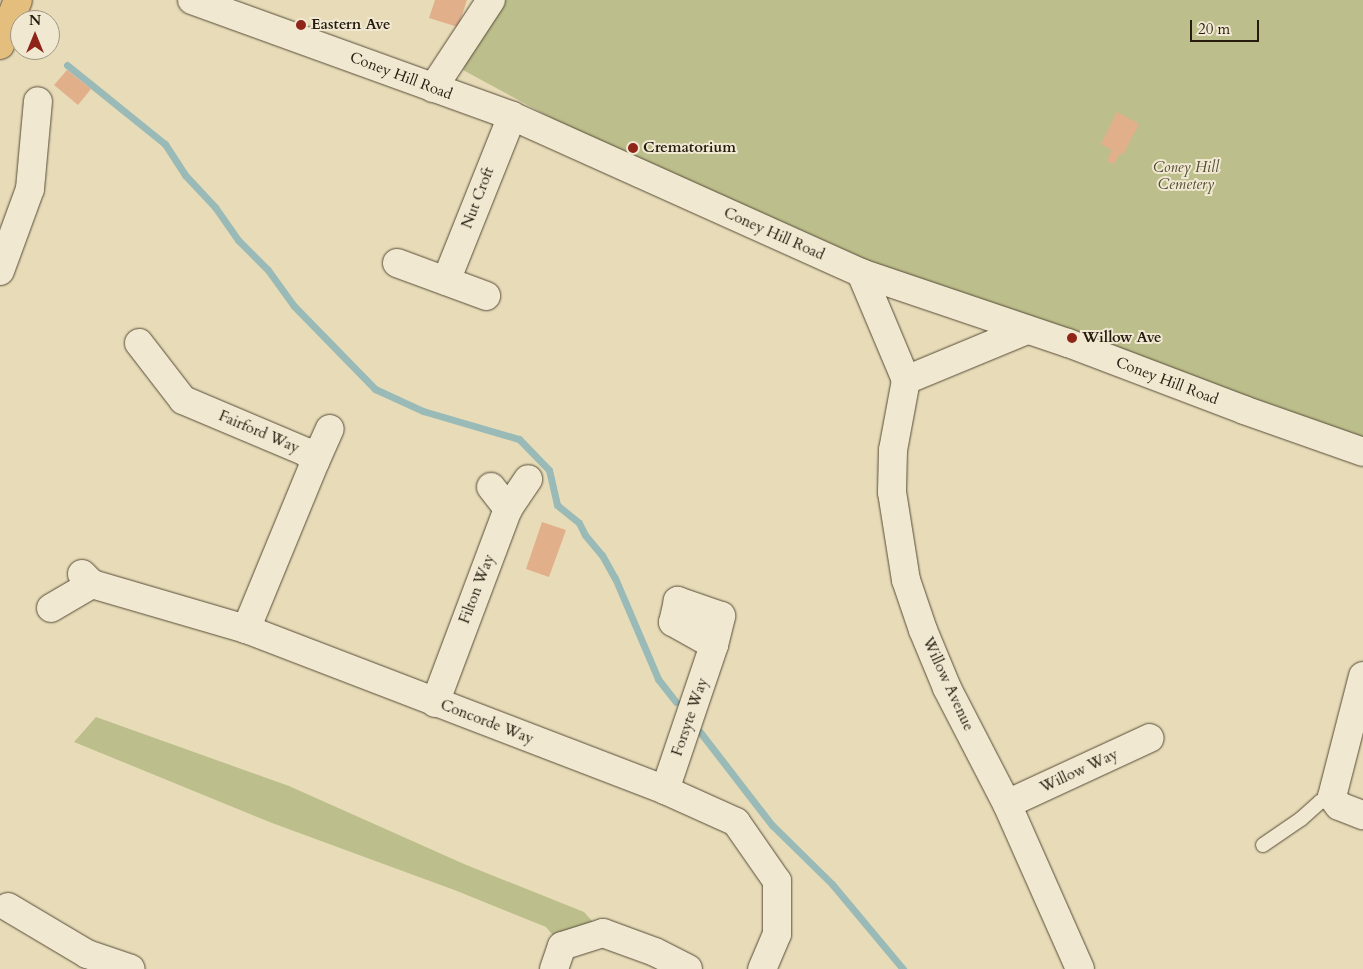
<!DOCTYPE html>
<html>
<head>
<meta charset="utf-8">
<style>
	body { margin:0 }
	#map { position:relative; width:1363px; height:969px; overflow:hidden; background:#e8dcb8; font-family:Cardo,serif }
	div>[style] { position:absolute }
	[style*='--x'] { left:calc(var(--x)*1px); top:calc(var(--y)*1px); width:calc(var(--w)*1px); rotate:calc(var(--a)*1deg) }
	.green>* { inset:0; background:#bcbf8b }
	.stream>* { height:7px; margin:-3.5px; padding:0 3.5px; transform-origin:3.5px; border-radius:3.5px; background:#99bab7 }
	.building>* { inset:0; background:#e2af8b }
	.roads { filter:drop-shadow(0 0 1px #564b38) drop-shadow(0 0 1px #564b38) }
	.service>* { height:14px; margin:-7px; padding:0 7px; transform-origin:7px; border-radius:7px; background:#f0e8d1 }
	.minor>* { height:28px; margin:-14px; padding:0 14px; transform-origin:14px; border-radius:14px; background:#f0e8d1 }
	.trunk>* { height:28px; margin:-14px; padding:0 14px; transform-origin:14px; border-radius:14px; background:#e4be7c }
	.dots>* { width:14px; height:14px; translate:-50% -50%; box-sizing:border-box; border:2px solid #f0e8d1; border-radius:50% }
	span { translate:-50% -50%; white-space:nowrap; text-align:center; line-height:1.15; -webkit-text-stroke:4px #f0e8d1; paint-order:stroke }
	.poi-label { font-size:15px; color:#261b0e; font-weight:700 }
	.left { translate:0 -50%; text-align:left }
	.street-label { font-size:15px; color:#261b0e }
	.park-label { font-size:15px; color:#534c34; font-style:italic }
	.north { position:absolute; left:10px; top:10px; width:50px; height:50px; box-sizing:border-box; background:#f0e8d1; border:1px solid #9f9683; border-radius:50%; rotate:0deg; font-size:14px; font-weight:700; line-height:20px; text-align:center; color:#261b0e }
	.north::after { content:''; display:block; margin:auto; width:18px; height:22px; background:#8f2418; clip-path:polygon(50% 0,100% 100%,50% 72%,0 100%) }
	.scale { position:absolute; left:1190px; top:20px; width:69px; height:22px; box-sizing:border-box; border:2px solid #261b0e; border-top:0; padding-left:6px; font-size:15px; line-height:18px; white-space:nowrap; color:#261b0e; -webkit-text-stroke:4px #f0e8d1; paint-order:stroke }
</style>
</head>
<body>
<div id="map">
	<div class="green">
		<div style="clip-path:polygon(505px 0,1363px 0,1363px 437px,835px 251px,559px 122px,463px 70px,471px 52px)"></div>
		<div style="clip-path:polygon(96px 717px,289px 786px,464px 864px,584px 912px,603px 933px,562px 946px,546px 927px,457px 891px,272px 823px,74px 742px)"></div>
	</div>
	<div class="stream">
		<div style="--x:67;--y:65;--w:126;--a:38.9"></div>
		<div style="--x:165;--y:144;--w:37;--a:57"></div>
		<div style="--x:185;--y:175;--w:44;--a:46.8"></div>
		<div style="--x:215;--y:207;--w:40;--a:55.1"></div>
		<div style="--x:238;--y:240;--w:42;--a:45"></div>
		<div style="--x:268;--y:270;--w:44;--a:54.2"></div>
		<div style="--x:294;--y:306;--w:116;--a:45.7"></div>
		<div style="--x:375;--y:389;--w:53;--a:24.6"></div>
		<div style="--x:423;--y:411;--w:100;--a:16.3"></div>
		<div style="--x:519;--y:439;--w:43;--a:45.9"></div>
		<div style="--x:549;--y:470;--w:36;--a:77"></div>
		<div style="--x:557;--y:505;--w:28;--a:39"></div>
		<div style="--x:579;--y:523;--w:13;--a:63"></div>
		<div style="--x:585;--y:535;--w:26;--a:50"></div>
		<div style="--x:602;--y:555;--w:26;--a:61"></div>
		<div style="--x:615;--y:578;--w:110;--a:66.9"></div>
		<div style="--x:658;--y:679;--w:29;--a:52"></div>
		<div style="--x:700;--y:732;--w:118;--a:52.3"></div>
		<div style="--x:772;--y:825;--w:84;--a:44.5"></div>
		<div style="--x:832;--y:884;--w:111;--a:50.1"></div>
	</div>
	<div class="building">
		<div style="clip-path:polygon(435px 0,467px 0,458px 27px,429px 18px)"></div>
		<div style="clip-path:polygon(67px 70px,91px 89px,78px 105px,54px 85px)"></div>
		<div style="clip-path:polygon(1117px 112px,1139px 124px,1123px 155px,1120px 153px,1114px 164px,1107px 161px,1112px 150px,1101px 144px)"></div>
		<div style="clip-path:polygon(542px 522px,566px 530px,549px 577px,526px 569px)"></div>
	</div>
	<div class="roads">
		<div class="service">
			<div style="--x:1263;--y:845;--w:46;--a:-34.4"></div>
			<div style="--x:1301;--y:819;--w:27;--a:-42"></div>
			<div style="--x:1321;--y:801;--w:12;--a:-20"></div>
		</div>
		<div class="minor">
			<div style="--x:192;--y:0;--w:340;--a:19.9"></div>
			<div style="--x:512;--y:116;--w:383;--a:24.2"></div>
			<div style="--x:861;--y:273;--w:219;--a:18.7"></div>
			<div style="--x:1068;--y:343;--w:188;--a:20.8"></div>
			<div style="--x:1244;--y:410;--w:126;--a:19.4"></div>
			<div style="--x:433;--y:88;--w:105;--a:-56.6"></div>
			<div style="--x:397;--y:263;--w:95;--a:20.3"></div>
			<div style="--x:0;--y:271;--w:87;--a:-69.9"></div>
			<div style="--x:30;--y:189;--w:88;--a:-84.8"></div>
			<div style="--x:861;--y:273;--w:116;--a:67.2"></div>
			<div style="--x:906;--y:380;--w:71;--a:100.5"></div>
			<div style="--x:893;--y:450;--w:42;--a:91.4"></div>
			<div style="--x:892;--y:492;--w:89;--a:81"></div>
			<div style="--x:906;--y:580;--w:53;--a:71.2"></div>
			<div style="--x:923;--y:630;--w:63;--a:67.5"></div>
			<div style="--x:947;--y:688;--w:131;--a:62.7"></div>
			<div style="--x:1007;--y:804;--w:180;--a:66.1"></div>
			<div style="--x:446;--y:281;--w:178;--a:-68.2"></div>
			<div style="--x:139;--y:343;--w:72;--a:52.3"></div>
			<div style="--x:183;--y:400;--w:134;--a:22.9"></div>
			<div style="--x:306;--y:452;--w:13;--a:48"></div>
			<div style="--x:315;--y:462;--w:181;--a:112.4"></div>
			<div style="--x:906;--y:380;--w:131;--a:-22.5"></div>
			<div style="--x:315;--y:462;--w:36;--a:-66"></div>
			<div style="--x:491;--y:487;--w:28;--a:52"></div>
			<div style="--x:82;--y:574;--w:14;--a:45"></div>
			<div style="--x:92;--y:584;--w:160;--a:16.3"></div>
			<div style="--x:246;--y:629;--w:449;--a:21"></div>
			<div style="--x:665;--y:790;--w:78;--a:24.3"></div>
			<div style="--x:736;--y:822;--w:72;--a:55.2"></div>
			<div style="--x:777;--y:881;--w:53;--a:90"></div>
			<div style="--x:777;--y:934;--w:38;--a:113"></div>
			<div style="--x:51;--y:608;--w:48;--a:-30.3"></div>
			<div style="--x:1363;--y:676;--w:125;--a:104.4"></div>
			<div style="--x:1332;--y:797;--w:11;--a:52"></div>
			<div style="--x:1339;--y:806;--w:26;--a:21"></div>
			<div style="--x:435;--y:703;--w:207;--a:-69.4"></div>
			<div style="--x:508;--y:509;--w:36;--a:-56"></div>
			<div style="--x:665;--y:790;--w:153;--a:-71.3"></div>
			<div style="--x:714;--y:645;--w:30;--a:-76"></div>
			<div style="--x:721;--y:616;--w:46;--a:-160.8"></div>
			<div style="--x:678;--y:601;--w:22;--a:103"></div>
			<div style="--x:673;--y:622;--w:47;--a:29.3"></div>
			<div style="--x:1007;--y:804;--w:157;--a:-24.8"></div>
			<div style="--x:8;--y:907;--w:92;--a:30.7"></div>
			<div style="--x:87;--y:954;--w:46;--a:18.8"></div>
			<div style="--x:554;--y:969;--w:24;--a:-71"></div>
			<div style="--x:562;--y:946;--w:43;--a:-17.6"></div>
			<div style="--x:603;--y:933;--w:55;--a:20.1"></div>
			<div style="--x:655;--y:952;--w:37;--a:27"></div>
		</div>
		<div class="trunk">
			<div style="--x:0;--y:45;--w:48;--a:-68.2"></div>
		</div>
	</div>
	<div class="dots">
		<div style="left:301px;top:25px;background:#8f2418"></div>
		<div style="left:633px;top:148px;background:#8f2418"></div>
		<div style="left:1072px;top:338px;background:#8f2418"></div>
	</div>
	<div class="poi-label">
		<span class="left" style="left:311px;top:25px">Eastern Ave</span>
		<span class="left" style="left:643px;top:148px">Crematorium</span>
		<span class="left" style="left:1082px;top:338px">Willow Ave</span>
	</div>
	<div class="street-label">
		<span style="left:401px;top:76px;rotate:21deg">Coney Hill Road</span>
		<span style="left:478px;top:198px;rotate:-69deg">Nut Croft</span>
		<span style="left:774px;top:234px;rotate:24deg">Coney Hill Road</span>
		<span style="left:1167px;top:381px;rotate:21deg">Coney Hill Road</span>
		<span style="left:259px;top:432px;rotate:23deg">Fairford Way</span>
		<span style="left:477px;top:589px;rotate:-69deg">Filton Way</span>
		<span style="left:948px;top:684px;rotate:65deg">Willow Avenue</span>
		<span style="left:690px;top:717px;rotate:-71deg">Forsyte Way</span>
		<span style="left:487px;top:722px;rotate:21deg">Concorde Way</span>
		<span style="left:1079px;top:771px;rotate:-25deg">Willow Way</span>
	</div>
	<div class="park-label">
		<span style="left:1186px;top:176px">Coney Hill<br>Cemetery</span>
	</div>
	<div class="north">N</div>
	<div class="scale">20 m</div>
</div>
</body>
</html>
